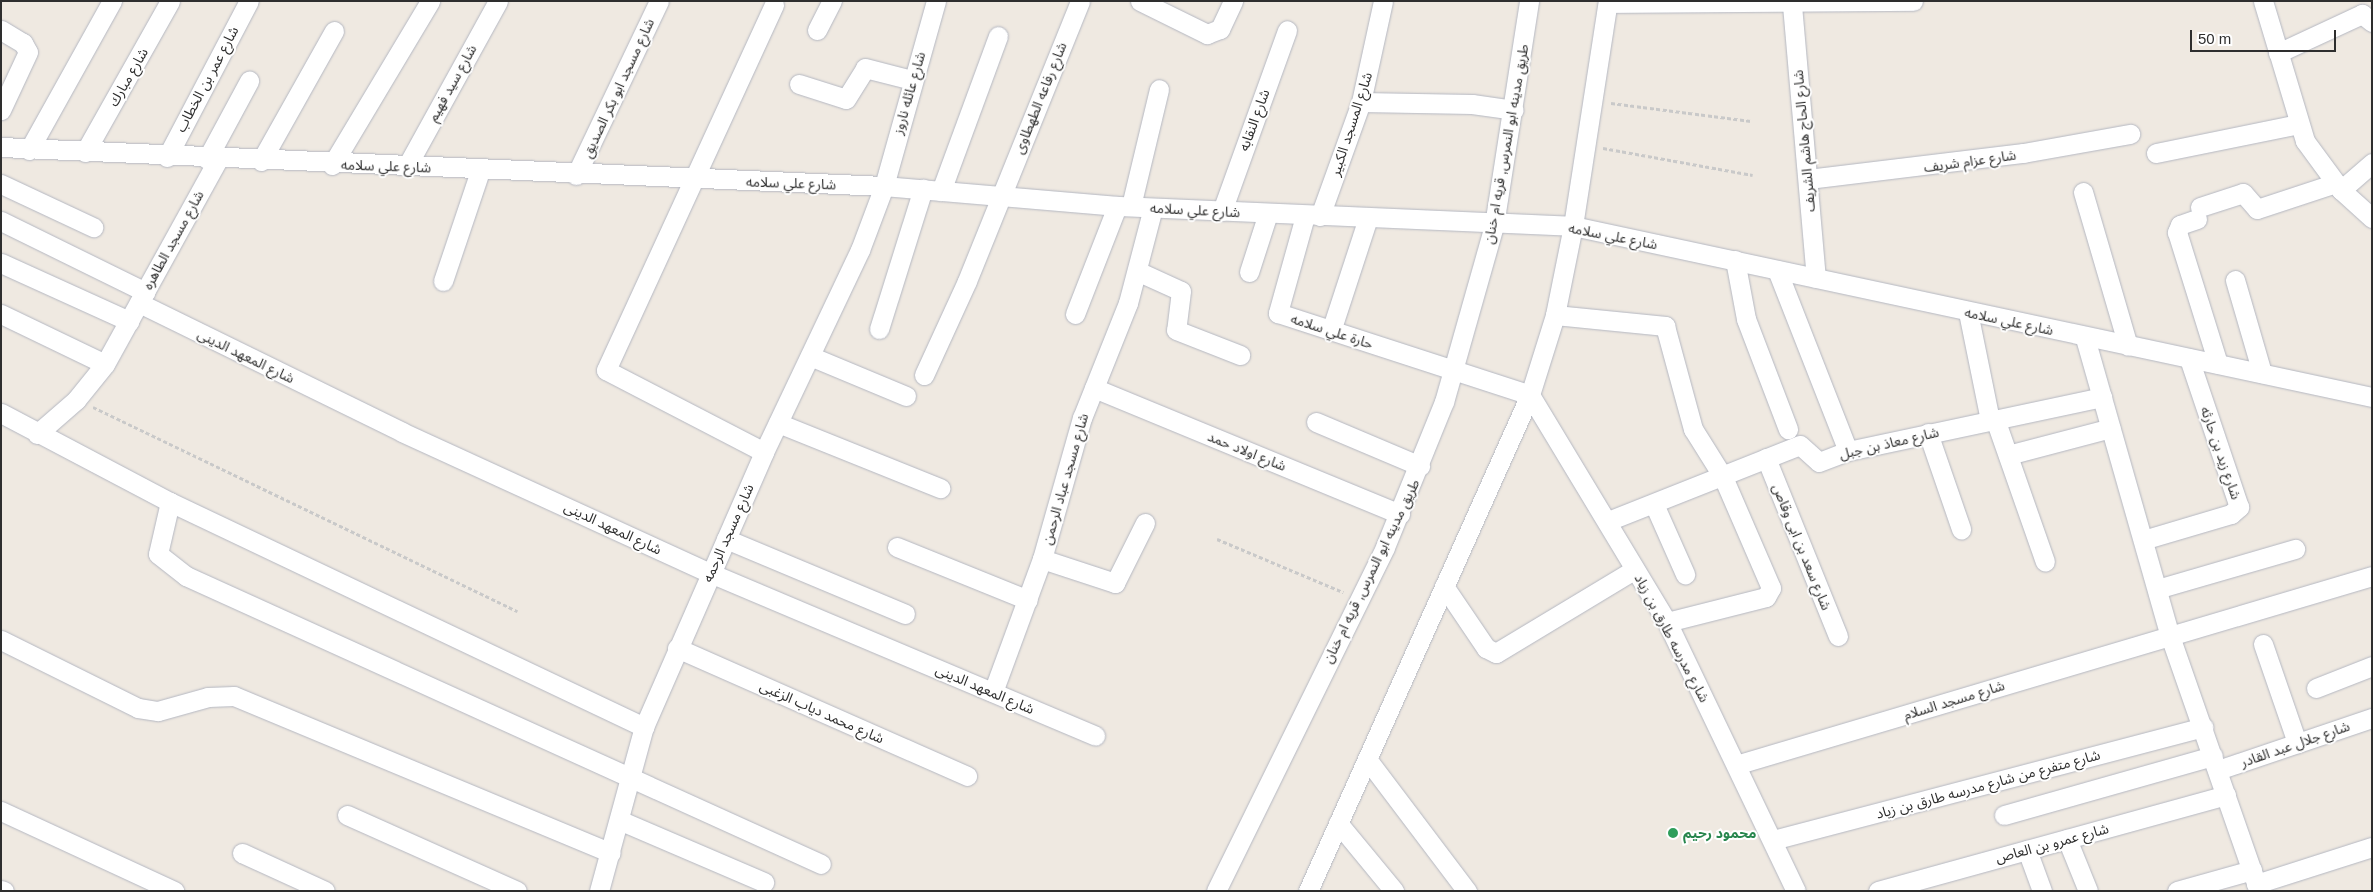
<!DOCTYPE html>
<html>
<head>
<meta charset="utf-8">
<style>
	body { margin:0 }
	#map { position:relative; width:2373px; height:892px; overflow:hidden; background:#efe9e1; font-family:Arial,"Noto Sans Arabic",sans-serif }
	div>[style] { position:absolute }
	[style*='--x'] { left:calc(var(--x)*1px); top:calc(var(--y)*1px); width:calc(var(--w)*1px); rotate:calc(var(--a)*1deg) }
	.path>* { height:3px; margin-top:-1.5px; transform-origin:0; background:repeating-linear-gradient(90deg,#c9c9c9 0 4px,transparent 0 6.5px) }
	.roads { filter:drop-shadow(0 0 1px #b4b7c1) drop-shadow(0 0 1px #b4b7c1) }
	.minor>* { height:19px; margin:-9.5px; padding:0 9.5px; transform-origin:9.5px; border-radius:9.5px; background:#fff }
	.dots>* { width:14px; height:14px; translate:-50% -50%; box-sizing:border-box; border:2px solid #fff; border-radius:50% }
	span { translate:-50% -50%; white-space:nowrap; text-align:center; line-height:1.15; -webkit-text-stroke:4px #fff; paint-order:stroke }
	.street-label { font-size:14px; color:#2e2e2e }
	.leisure-label { font-size:14px; color:#27864d; font-weight:700 }
	.left { translate:0 -50%; text-align:left }
	.frame { position:absolute; inset:0; border:2px solid #2e2e2e; pointer-events:none }
	.scale { position:absolute; left:2190px; top:30px; width:146px; height:22px; box-sizing:border-box; border:2px solid #2e2e2e; border-top:0; padding-left:6px; font-size:15px; line-height:18px; white-space:nowrap; color:#2e2e2e; -webkit-text-stroke:4px #fff; paint-order:stroke }
</style>
</head>
<body>
<div id="map">
	<div class="path">
		<div style="--x:1611;--y:103;--w:141;--a:7.3"></div>
		<div style="--x:1603;--y:148;--w:152;--a:10.2"></div>
		<div style="--x:93;--y:407;--w:471;--a:25.7"></div>
		<div style="--x:1217;--y:539;--w:137;--a:22.8"></div>
	</div>
	<div class="roads">
		<div class="minor">
			<div style="--x:1140;--y:1;--w:75;--a:26.2"></div>
			<div style="--x:1207;--y:34;--w:14;--a:-21"></div>
			<div style="--x:1220;--y:29;--w:31;--a:-65"></div>
			<div style="--x:2263;--y:1;--w:146;--a:73.3"></div>
			<div style="--x:2305;--y:141;--w:61;--a:53.7"></div>
			<div style="--x:2341;--y:190;--w:42;--a:42.1"></div>
			<div style="--x:1608;--y:3;--w:305;--a:-0.4"></div>
			<div style="--x:1792;--y:5;--w:274;--a:85"></div>
			<div style="--x:1;--y:30;--w:26;--a:31"></div>
			<div style="--x:23;--y:43;--w:10;--a:61"></div>
			<div style="--x:28;--y:52;--w:64;--a:115"></div>
			<div style="--x:817;--y:30;--w:33;--a:-63"></div>
			<div style="--x:2278;--y:53;--w:93;--a:-24.9"></div>
			<div style="--x:2362;--y:14;--w:13;--a:39"></div>
			<div style="--x:799;--y:84;--w:49;--a:17.7"></div>
			<div style="--x:846;--y:99;--w:36;--a:-58"></div>
			<div style="--x:865;--y:68;--w:49;--a:14.3"></div>
			<div style="--x:1361;--y:102;--w:111;--a:1"></div>
			<div style="--x:1472;--y:104;--w:42;--a:8.1"></div>
			<div style="--x:1;--y:147;--w:884;--a:2.53"></div>
			<div style="--x:884;--y:186;--w:234;--a:4.9"></div>
			<div style="--x:1117;--y:206;--w:456;--a:2.5"></div>
			<div style="--x:1573;--y:226;--w:817;--a:12.08"></div>
			<div style="--x:29;--y:150;--w:171;--a:-60.9"></div>
			<div style="--x:85;--y:152;--w:173;--a:-60.6"></div>
			<div style="--x:2156;--y:153;--w:145;--a:-11.5"></div>
			<div style="--x:167;--y:157;--w:176;--a:-62.3"></div>
			<div style="--x:207;--y:159;--w:89;--a:-61.7"></div>
			<div style="--x:261;--y:161;--w:149;--a:-60.7"></div>
			<div style="--x:332;--y:165;--w:191;--a:-59.1"></div>
			<div style="--x:407;--y:166;--w:188;--a:-61.1"></div>
			<div style="--x:576;--y:175;--w:193;--a:-64.5"></div>
			<div style="--x:1808;--y:179;--w:217;--a:-6.9"></div>
			<div style="--x:2023;--y:153;--w:109;--a:-10.1"></div>
			<div style="--x:1;--y:184;--w:102;--a:25.1"></div>
			<div style="--x:2341;--y:190;--w:41;--a:-41.1"></div>
			<div style="--x:941;--y:191;--w:165;--a:-69.8"></div>
			<div style="--x:2083;--y:192;--w:160;--a:73.7"></div>
			<div style="--x:1131;--y:206;--w:120;--a:-76.5"></div>
			<div style="--x:2200;--y:207;--w:45;--a:-18"></div>
			<div style="--x:2243;--y:193;--w:21;--a:49"></div>
			<div style="--x:2257;--y:209;--w:83;--a:-18.2"></div>
			<div style="--x:1222;--y:211;--w:192;--a:-70.2"></div>
			<div style="--x:1305;--y:216;--w:101;--a:105.6"></div>
			<div style="--x:1278;--y:313;--w:265;--a:18"></div>
			<div style="--x:1530;--y:395;--w:265;--a:58.9"></div>
			<div style="--x:1667;--y:622;--w:298;--a:64.4"></div>
			<div style="--x:1320;--y:216;--w:121;--a:-70.2"></div>
			<div style="--x:1361;--y:102;--w:103;--a:-77.7"></div>
			<div style="--x:2197;--y:219;--w:18;--a:161"></div>
			<div style="--x:2180;--y:225;--w:8;--a:113"></div>
			<div style="--x:2177;--y:232;--w:138;--a:72.7"></div>
			<div style="--x:1;--y:221;--w:161;--a:26.2"></div>
			<div style="--x:1735;--y:260;--w:60;--a:79.4"></div>
			<div style="--x:1746;--y:319;--w:118;--a:69.1"></div>
			<div style="--x:1;--y:263;--w:141;--a:24.4"></div>
			<div style="--x:1777;--y:270;--w:194;--a:68.6"></div>
			<div style="--x:1137;--y:271;--w:48;--a:24.4"></div>
			<div style="--x:1181;--y:291;--w:39;--a:97"></div>
			<div style="--x:1176;--y:330;--w:69;--a:21.3"></div>
			<div style="--x:1249;--y:272;--w:62;--a:-72.1"></div>
			<div style="--x:2235;--y:280;--w:97;--a:73.8"></div>
			<div style="--x:443;--y:281;--w:116;--a:-71.4"></div>
			<div style="--x:139;--y:303;--w:293;--a:26.1"></div>
			<div style="--x:402;--y:432;--w:339;--a:24.6"></div>
			<div style="--x:710;--y:573;--w:418;--a:22.9"></div>
			<div style="--x:1968;--y:312;--w:110;--a:78.5"></div>
			<div style="--x:1;--y:314;--w:115;--a:25.7"></div>
			<div style="--x:1075;--y:314;--w:116;--a:-68.7"></div>
			<div style="--x:1555;--y:315;--w:111;--a:5.7"></div>
			<div style="--x:1665;--y:326;--w:107;--a:74.8"></div>
			<div style="--x:1693;--y:429;--w:57;--a:58"></div>
			<div style="--x:1723;--y:477;--w:121;--a:66.6"></div>
			<div style="--x:1771;--y:588;--w:10;--a:119"></div>
			<div style="--x:1766;--y:597;--w:102;--a:165.8"></div>
			<div style="--x:879;--y:329;--w:147;--a:-72.6"></div>
			<div style="--x:1331;--y:331;--w:119;--a:-71.9"></div>
			<div style="--x:2085;--y:338;--w:310;--a:74.1"></div>
			<div style="--x:2170;--y:636;--w:270;--a:70.8"></div>
			<div style="--x:810;--y:356;--w:104;--a:22.6"></div>
			<div style="--x:924;--y:375;--w:103;--a:-65.4"></div>
			<div style="--x:967;--y:281;--w:302;--a:-68"></div>
			<div style="--x:1094;--y:388;--w:331;--a:22.4"></div>
			<div style="--x:1;--y:413;--w:191;--a:27.8"></div>
			<div style="--x:170;--y:502;--w:525;--a:25.39"></div>
			<div style="--x:1995;--y:419;--w:151;--a:70.7"></div>
			<div style="--x:1316;--y:422;--w:113;--a:22.9"></div>
			<div style="--x:778;--y:423;--w:175;--a:21.9"></div>
			<div style="--x:1928;--y:433;--w:102;--a:71"></div>
			<div style="--x:37;--y:434;--w:52;--a:-41.1"></div>
			<div style="--x:76;--y:400;--w:46;--a:-51.1"></div>
			<div style="--x:105;--y:364;--w:234;--a:-61.1"></div>
			<div style="--x:764;--y:452;--w:178;--a:-152.6"></div>
			<div style="--x:606;--y:370;--w:402;--a:-65.3"></div>
			<div style="--x:2008;--y:455;--w:106;--a:-14.7"></div>
			<div style="--x:1766;--y:458;--w:192;--a:68"></div>
			<div style="--x:170;--y:502;--w:53;--a:103"></div>
			<div style="--x:158;--y:554;--w:36;--a:38"></div>
			<div style="--x:186;--y:576;--w:697;--a:24.4"></div>
			<div style="--x:1654;--y:504;--w:77;--a:66.1"></div>
			<div style="--x:1608;--y:521;--w:206;--a:-21.6"></div>
			<div style="--x:1800;--y:445;--w:25;--a:42"></div>
			<div style="--x:1819;--y:462;--w:31;--a:-21"></div>
			<div style="--x:1848;--y:451;--w:260;--a:-12"></div>
			<div style="--x:726;--y:539;--w:194;--a:22.7"></div>
			<div style="--x:2143;--y:540;--w:92;--a:-16.5"></div>
			<div style="--x:2231;--y:514;--w:11;--a:-41"></div>
			<div style="--x:2239;--y:507;--w:157;--a:-108.6"></div>
			<div style="--x:897;--y:547;--w:141;--a:22"></div>
			<div style="--x:1042;--y:559;--w:77;--a:18.2"></div>
			<div style="--x:1115;--y:583;--w:67;--a:-63.4"></div>
			<div style="--x:1444;--y:586;--w:75;--a:55.9"></div>
			<div style="--x:1486;--y:648;--w:11;--a:27"></div>
			<div style="--x:1496;--y:653;--w:162;--a:-31.1"></div>
			<div style="--x:2157;--y:589;--w:144;--a:-16.2"></div>
			<div style="--x:1;--y:640;--w:153;--a:26.4"></div>
			<div style="--x:138;--y:708;--w:20;--a:9"></div>
			<div style="--x:158;--y:711;--w:52;--a:-15.6"></div>
			<div style="--x:208;--y:697;--w:26;--a:-2"></div>
			<div style="--x:234;--y:696;--w:408;--a:22.6"></div>
			<div style="--x:2263;--y:644;--w:105;--a:71"></div>
			<div style="--x:677;--y:648;--w:317;--a:23.8"></div>
			<div style="--x:2316;--y:688;--w:60;--a:-21.4"></div>
			<div style="--x:993;--y:692;--w:142;--a:-69.8"></div>
			<div style="--x:1042;--y:559;--w:147;--a:-74.2"></div>
			<div style="--x:1082;--y:418;--w:124;--a:-68.2"></div>
			<div style="--x:1128;--y:303;--w:98;--a:-75.3"></div>
			<div style="--x:1367;--y:759;--w:166;--a:52.9"></div>
			<div style="--x:1739;--y:764;--w:660;--a:-16.54"></div>
			<div style="--x:2218;--y:770;--w:163;--a:-18.7"></div>
			<div style="--x:1;--y:811;--w:191;--a:24.8"></div>
			<div style="--x:347;--y:815;--w:186;--a:24.1"></div>
			<div style="--x:2004;--y:815;--w:217;--a:-15.8"></div>
			<div style="--x:619;--y:820;--w:158;--a:23.2"></div>
			<div style="--x:1338;--y:823;--w:88;--a:50.5"></div>
			<div style="--x:2067;--y:839;--w:56;--a:68"></div>
			<div style="--x:1773;--y:840;--w:445;--a:-14.7"></div>
			<div style="--x:2027;--y:850;--w:44;--a:69.9"></div>
			<div style="--x:242;--y:853;--w:91;--a:24.6"></div>
			<div style="--x:2256;--y:884;--w:122;--a:-17.7"></div>
			<div style="--x:1;--y:890;--w:3;--a:18"></div>
			<div style="--x:599;--y:891;--w:170;--a:-74.7"></div>
			<div style="--x:644;--y:727;--w:300;--a:-66.4"></div>
			<div style="--x:764;--y:452;--w:224;--a:-64.6"></div>
			<div style="--x:860;--y:250;--w:68;--a:-69.4"></div>
			<div style="--x:884;--y:186;--w:192;--a:-74.3"></div>
			<div style="--x:1216;--y:891;--w:383;--a:-63.8"></div>
			<div style="--x:1385;--y:547;--w:157;--a:-67.9"></div>
			<div style="--x:1444;--y:402;--w:184;--a:-74.2"></div>
			<div style="--x:1494;--y:225;--w:227;--a:-81.1"></div>
			<div style="--x:1308;--y:891;--w:543;--a:-65.89"></div>
			<div style="--x:1530;--y:395;--w:84;--a:-72.6"></div>
			<div style="--x:1555;--y:315;--w:91;--a:-78.6"></div>
			<div style="--x:1573;--y:226;--w:228;--a:-81.2"></div>
			<div style="--x:1878;--y:891;--w:361;--a:-15.4"></div>
			<div style="--x:2177;--y:891;--w:78;--a:-15.6"></div>
		</div>
	</div>
	<div class="dots">
		<div style="left:1673px;top:833px;background:#2e9e5b"></div>
	</div>
	<div class="street-label">
		<span style="left:128px;top:77px;rotate:-60deg">شارع مبارك</span>
		<span style="left:207px;top:79px;rotate:-62deg">شارع عمر بن الخطاب</span>
		<span style="left:452px;top:83px;rotate:-61deg">شارع سيد فهيم</span>
		<span style="left:618px;top:88px;rotate:-65deg">شارع مسجد ابو بكر الصديق</span>
		<span style="left:909px;top:93px;rotate:-74deg">شارع عائله ناروز</span>
		<span style="left:1040px;top:98px;rotate:-68deg">شارع رفاعه الطهطاوى</span>
		<span style="left:1254px;top:120px;rotate:-70deg">شارع النقابه</span>
		<span style="left:1351px;top:124px;rotate:-72deg">شارع المسجد الكبير</span>
		<span style="left:1804px;top:141px;rotate:-95deg">شارع الحاج هاشم الشريف</span>
		<span style="left:1506px;top:144px;rotate:-80deg">طريق مدينه ابو النمرس, قريه ام خنان</span>
		<span style="left:1970px;top:161px;rotate:-8deg">شارع عزام شريف</span>
		<span style="left:386px;top:166px;rotate:2deg">شارع علي سلامه</span>
		<span style="left:791px;top:183px;rotate:2deg">شارع علي سلامه</span>
		<span style="left:1195px;top:210px;rotate:3deg">شارع علي سلامه</span>
		<span style="left:1613px;top:236px;rotate:11deg">شارع علي سلامه</span>
		<span style="left:173px;top:240px;rotate:-61deg">شارع مسجد الطاهره</span>
		<span style="left:2009px;top:321px;rotate:12deg">شارع علي سلامه</span>
		<span style="left:1332px;top:331px;rotate:18deg">حارة علي سلامه</span>
		<span style="left:246px;top:356px;rotate:26deg">شارع المعهد الدينى</span>
		<span style="left:1889px;top:443px;rotate:-13deg">شارع معاذ بن جبل</span>
		<span style="left:1247px;top:451px;rotate:22deg">شارع اولاد حمد</span>
		<span style="left:2221px;top:453px;rotate:71deg">شارع زيد بن حارثه</span>
		<span style="left:1065px;top:479px;rotate:-74deg">شارع مسجد عباد الرحمن</span>
		<span style="left:613px;top:528px;rotate:25deg">شارع المعهد الدينى</span>
		<span style="left:728px;top:533px;rotate:-66deg">شارع مسجد الرحمه</span>
		<span style="left:1802px;top:547px;rotate:68deg">شارع سعد بن ابى وقاص</span>
		<span style="left:1371px;top:571px;rotate:-64deg">طريق مدينه ابو النمرس, قريه ام خنان</span>
		<span style="left:1672px;top:638px;rotate:62deg">شارع مدرسه طارق بن زياد</span>
		<span style="left:985px;top:689px;rotate:23deg">شارع المعهد الدينى</span>
		<span style="left:1954px;top:700px;rotate:-17deg">شارع مسجد السلام</span>
		<span style="left:822px;top:712px;rotate:24deg">شارع محمد دياب الزغبى</span>
		<span style="left:2295px;top:744px;rotate:-19deg">شارع جلال عبد القادر</span>
		<span style="left:1988px;top:784px;rotate:-15deg">شارع متفرع من شارع مدرسه طارق بن زياد</span>
		<span style="left:2052px;top:843px;rotate:-15deg">شارع عمرو بن العاص</span>
	</div>
	<div class="leisure-label">
		<span class="left" style="left:1683px;top:833px">محمود رحيم</span>
	</div>
	<div class="frame"></div>
	<div class="scale">50 m</div>
</div>
</body>
</html>
